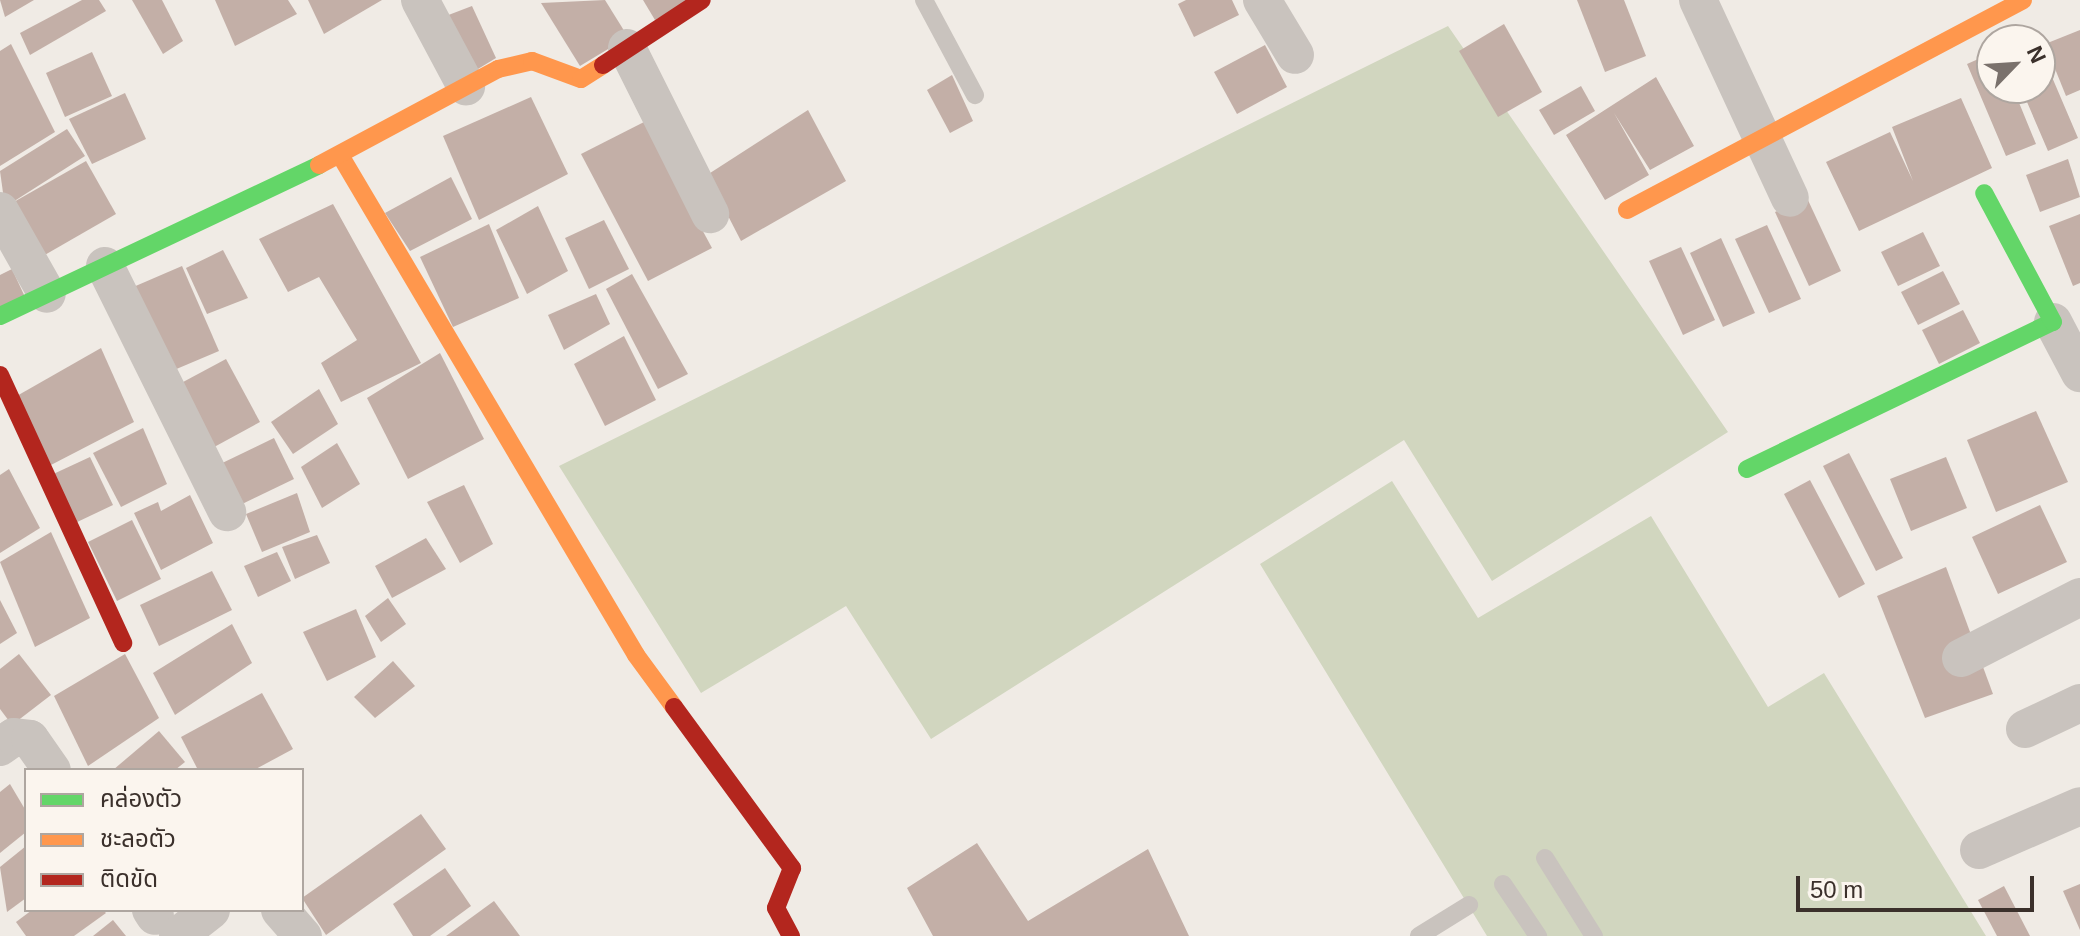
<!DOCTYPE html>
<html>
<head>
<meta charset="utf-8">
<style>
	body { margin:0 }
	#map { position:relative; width:2080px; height:936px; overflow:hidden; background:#f0ebe5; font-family:Helvetica,"Noto Sans Thai",sans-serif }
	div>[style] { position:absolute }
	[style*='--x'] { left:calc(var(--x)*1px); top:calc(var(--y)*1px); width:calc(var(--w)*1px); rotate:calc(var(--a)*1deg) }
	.green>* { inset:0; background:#d1d6bf }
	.building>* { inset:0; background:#c3afa7 }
	.lane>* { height:18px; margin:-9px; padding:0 9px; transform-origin:9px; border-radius:9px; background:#c9c3be }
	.street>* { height:38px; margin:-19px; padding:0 19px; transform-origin:19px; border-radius:19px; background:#c9c3be }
	.fast>* { height:18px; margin:-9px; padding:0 9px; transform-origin:9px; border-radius:9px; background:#63d668 }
	.slow>* { height:18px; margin:-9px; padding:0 9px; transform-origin:9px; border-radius:9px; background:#ff974d }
	.jam>* { height:18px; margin:-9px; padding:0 9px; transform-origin:9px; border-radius:9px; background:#b3261e }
	span { translate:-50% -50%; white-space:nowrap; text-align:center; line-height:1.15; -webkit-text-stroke:6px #fbf5ee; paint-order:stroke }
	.legend { position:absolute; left:24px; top:768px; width:280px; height:144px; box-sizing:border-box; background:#fbf5ee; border:2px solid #aea6a0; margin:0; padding:10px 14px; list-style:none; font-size:24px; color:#3b302b }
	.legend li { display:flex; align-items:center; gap:16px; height:40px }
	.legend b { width:40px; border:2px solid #aea6a0 }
	.north { position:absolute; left:1976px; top:24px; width:80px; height:80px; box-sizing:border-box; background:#fbf5ee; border:2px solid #aea6a0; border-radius:50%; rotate:65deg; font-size:22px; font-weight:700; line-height:32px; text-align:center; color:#3b302b }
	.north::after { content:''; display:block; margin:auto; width:28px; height:36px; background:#7a716c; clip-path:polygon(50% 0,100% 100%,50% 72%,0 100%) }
	.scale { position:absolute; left:1796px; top:876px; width:238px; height:36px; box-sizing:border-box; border:4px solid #3b302b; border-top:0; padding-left:10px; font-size:24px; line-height:28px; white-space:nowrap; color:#3b302b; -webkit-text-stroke:6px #fbf5ee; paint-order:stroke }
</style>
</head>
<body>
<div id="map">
	<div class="green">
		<div style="clip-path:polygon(1448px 26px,1728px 432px,1492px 581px,1404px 440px,931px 739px,846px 606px,701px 693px,559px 466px)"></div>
		<div style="clip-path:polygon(1392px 481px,1478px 618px,1651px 516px,1768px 707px,1824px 673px,1986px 936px,1487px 936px,1260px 564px)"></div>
	</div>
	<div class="building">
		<div style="clip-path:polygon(0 0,34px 0,5px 17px)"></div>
		<div style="clip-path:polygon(82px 0,99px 0,106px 11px,30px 55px,20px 33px)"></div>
		<div style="clip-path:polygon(132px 0,162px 0,183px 41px,163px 54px)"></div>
		<div style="clip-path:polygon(215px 0,288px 0,297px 14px,235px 46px)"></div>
		<div style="clip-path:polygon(308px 0,382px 0,324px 34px)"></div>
		<div style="clip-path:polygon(605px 0,628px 37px,580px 66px,541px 3px)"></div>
		<div style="clip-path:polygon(643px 0,691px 0,655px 20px)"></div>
		<div style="clip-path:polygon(1186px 0,1232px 0,1239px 15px,1194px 37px,1178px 4px)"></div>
		<div style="clip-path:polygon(1577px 0,1624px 0,1646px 56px,1605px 72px)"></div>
		<div style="clip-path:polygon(472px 6px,496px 58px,468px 75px,438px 19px)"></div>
		<div style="clip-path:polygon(1504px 24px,1542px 92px,1498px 117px,1459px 51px)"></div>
		<div style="clip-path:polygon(2080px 30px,2080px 90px,2066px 96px,2045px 44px)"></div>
		<div style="clip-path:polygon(11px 44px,55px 132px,0 166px,0 51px)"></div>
		<div style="clip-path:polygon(1265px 45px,1287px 87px,1237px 114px,1214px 72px)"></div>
		<div style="clip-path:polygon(2040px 49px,2078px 138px,2048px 151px,2021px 88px,2040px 88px)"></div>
		<div style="clip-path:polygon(92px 52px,112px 96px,65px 117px,46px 73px)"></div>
		<div style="clip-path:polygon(1992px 53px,1992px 88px,2013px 88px,2036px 144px,2006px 156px,1967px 64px)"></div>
		<div style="clip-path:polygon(952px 75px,973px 121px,950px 133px,927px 90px)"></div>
		<div style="clip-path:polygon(1656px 77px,1694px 146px,1650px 170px,1614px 113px,1649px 175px,1605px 200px,1566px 135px)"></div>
		<div style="clip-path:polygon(1581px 86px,1595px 111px,1554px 135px,1539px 110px)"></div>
		<div style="clip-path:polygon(125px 93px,146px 139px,92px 164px,69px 119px)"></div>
		<div style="clip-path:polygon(531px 97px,568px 174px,479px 220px,443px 136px)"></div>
		<div style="clip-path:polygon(1961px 98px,1992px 168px,1859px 231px,1826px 162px,1890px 132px,1913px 181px,1892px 127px)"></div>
		<div style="clip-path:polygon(808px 110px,846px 181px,741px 241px,707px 175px)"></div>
		<div style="clip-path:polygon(644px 122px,712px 248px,648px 281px,581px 154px)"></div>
		<div style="clip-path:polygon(67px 129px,85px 156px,5px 207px,0 171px)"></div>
		<div style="clip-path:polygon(2068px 159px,2080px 197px,2040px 212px,2026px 175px)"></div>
		<div style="clip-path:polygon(86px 161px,116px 214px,36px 260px,5px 207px)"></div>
		<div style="clip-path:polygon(451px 177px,472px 219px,410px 251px,385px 213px)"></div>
		<div style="clip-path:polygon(1807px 198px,1841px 271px,1809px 286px,1775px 212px)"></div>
		<div style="clip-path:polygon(333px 204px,421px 363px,341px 402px,321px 363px,357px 340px,319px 277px,288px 292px,259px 239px)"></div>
		<div style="clip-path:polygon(538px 206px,568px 271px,527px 294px,496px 230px)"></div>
		<div style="clip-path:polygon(2080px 214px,2080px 283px,2073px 286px,2049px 226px)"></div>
		<div style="clip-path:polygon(604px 220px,629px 269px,589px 289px,565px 238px)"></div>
		<div style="clip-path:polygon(489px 224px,519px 298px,453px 327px,420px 257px)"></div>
		<div style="clip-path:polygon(1767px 225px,1801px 299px,1769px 313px,1735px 239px)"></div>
		<div style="clip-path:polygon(1923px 232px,1940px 266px,1898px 286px,1881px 252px)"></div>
		<div style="clip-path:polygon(1721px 238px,1755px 313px,1723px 327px,1690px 253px)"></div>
		<div style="clip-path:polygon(1681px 247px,1715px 320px,1683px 335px,1649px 261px)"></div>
		<div style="clip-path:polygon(223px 250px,248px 298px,207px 314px,186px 268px)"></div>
		<div style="clip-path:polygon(182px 266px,219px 351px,167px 373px,131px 288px)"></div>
		<div style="clip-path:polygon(12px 269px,25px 297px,0 309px,0 275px)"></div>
		<div style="clip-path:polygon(1943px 271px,1960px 304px,1918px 325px,1901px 292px)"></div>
		<div style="clip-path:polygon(632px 274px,688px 374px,658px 389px,606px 289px)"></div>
		<div style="clip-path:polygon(596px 294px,610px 324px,564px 350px,548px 315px)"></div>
		<div style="clip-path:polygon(1963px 310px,1980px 343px,1939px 364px,1922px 330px)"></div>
		<div style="clip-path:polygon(624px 336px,656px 400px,605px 426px,574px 364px)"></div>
		<div style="clip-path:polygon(101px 348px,134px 422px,49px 466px,15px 397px)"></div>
		<div style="clip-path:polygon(440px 353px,484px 439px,408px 479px,367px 398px)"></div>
		<div style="clip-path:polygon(226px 359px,260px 422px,205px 452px,170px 389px)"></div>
		<div style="clip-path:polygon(319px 389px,338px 424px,293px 454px,271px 422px)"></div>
		<div style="clip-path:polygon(2036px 411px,2068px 482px,1996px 512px,1967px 440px)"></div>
		<div style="clip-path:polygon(143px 428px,167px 484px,121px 507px,93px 453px)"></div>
		<div style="clip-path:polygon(274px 438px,294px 479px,234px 508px,214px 467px)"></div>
		<div style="clip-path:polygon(337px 443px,360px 484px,322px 508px,301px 467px)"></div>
		<div style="clip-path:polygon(1849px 453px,1903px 558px,1876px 571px,1823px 466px)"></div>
		<div style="clip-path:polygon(90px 457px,113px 505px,73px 524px,49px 476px)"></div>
		<div style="clip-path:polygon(1946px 457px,1967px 508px,1911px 531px,1890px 479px)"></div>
		<div style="clip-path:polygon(9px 469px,40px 528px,0 553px,0 475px)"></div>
		<div style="clip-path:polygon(1810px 480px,1865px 584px,1839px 598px,1784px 494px)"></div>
		<div style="clip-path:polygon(464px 485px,493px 544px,460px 563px,427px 502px)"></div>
		<div style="clip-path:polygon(297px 493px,310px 532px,262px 552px,246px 514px)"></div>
		<div style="clip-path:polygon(190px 495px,213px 543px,161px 570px,134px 513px,158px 502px,161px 511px)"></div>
		<div style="clip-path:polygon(2040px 505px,2067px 562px,1998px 594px,1972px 537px)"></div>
		<div style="clip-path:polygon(132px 520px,161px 579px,117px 601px,88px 542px)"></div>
		<div style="clip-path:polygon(51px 532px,90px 618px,35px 647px,0 562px)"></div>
		<div style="clip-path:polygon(317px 535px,330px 563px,295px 579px,282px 547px)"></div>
		<div style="clip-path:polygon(426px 538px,446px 569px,392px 598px,375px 566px)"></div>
		<div style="clip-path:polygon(277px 552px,291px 581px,258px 597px,244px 566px)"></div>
		<div style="clip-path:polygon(1946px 567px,1993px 694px,1925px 718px,1877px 596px)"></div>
		<div style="clip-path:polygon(212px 571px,232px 610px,159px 646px,140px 605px)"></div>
		<div style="clip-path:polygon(388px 598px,406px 624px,381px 642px,365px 616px)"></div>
		<div style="clip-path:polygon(0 600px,17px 633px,0 644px)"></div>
		<div style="clip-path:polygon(356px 609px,376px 657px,327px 681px,303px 632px)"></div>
		<div style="clip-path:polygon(232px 624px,252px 663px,175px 715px,153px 673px)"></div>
		<div style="clip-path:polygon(19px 654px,51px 695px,12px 725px,0 709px,0 669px)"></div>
		<div style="clip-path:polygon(125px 654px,159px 718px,88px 766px,54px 696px)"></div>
		<div style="clip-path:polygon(393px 661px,415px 686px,375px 718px,354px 697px)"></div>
		<div style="clip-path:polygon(262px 693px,293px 749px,254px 770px,198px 770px,181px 737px)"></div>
		<div style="clip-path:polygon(159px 731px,185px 762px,175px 770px,113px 770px)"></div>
		<div style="clip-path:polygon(10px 784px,26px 811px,26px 832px,0 853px,0 792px)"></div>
		<div style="clip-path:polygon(421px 814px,446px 849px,326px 935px,302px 898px)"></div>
		<div style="clip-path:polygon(977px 843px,1028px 921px,1148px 849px,1189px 936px,933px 936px,907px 888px)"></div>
		<div style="clip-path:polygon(26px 846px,26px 898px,7px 912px,0 867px)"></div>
		<div style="clip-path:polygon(445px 868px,471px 906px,430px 936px,413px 936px,393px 904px)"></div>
		<div style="clip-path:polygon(2080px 884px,2080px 930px,2063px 891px)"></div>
		<div style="clip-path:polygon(2004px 886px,2030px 936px,1997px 936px,1978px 900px)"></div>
		<div style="clip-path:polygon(494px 901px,520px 936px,446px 936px)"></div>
		<div style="clip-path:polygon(32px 910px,103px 910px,106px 913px,74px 936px,26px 936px,16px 922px)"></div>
		<div style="clip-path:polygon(113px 920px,126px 936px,93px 936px)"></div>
	</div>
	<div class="lane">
		<div style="--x:924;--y:0;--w:108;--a:61.8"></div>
		<div style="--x:1545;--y:858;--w:92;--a:57.9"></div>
		<div style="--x:1503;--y:884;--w:63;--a:56.1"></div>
		<div style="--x:1419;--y:936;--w:59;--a:-31.8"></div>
	</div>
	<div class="street">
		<div style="--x:420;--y:0;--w:98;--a:61.9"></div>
		<div style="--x:1262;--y:0;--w:64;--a:59"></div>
		<div style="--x:1698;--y:0;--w:218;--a:65.1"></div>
		<div style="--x:627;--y:48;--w:186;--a:63.4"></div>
		<div style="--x:0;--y:211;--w:95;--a:60.5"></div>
		<div style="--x:105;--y:266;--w:275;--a:63.6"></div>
		<div style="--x:2053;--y:322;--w:58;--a:62.1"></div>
		<div style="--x:1961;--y:658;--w:134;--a:-27.1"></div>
		<div style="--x:2025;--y:729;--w:61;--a:-25.3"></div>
		<div style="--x:0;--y:747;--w:17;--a:-36"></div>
		<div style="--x:14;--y:737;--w:16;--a:7"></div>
		<div style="--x:30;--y:739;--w:38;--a:55"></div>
		<div style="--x:1979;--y:850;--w:110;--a:-23.5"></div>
		<div style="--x:151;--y:910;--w:7;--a:56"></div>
		<div style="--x:280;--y:910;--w:35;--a:49"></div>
		<div style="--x:178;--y:936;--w:42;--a:-38.2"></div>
	</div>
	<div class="fast">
		<div style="--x:0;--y:316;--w:353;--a:-25.3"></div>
		<div style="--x:1747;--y:469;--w:339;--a:-25.7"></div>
		<div style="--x:2053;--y:322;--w:146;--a:-118.1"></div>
	</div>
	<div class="slow">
		<div style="--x:340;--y:155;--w:581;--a:59.37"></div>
		<div style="--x:636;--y:655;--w:64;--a:53.8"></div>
		<div style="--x:319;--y:165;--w:203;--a:-28.2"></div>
		<div style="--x:498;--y:69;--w:35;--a:-13"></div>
		<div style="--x:532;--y:61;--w:52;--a:20.2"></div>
		<div style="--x:581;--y:79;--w:26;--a:-32"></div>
		<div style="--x:1627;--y:210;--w:448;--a:-27.9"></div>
	</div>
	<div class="jam">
		<div style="--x:603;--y:65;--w:118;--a:-33.3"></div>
		<div style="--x:0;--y:375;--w:295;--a:65.3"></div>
		<div style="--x:674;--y:707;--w:200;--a:53.8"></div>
		<div style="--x:792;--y:868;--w:43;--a:111.8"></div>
		<div style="--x:776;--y:908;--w:32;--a:62"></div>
	</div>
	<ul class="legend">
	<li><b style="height:10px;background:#63d668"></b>คล่องตัว</li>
	<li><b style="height:10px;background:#ff974d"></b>ชะลอตัว</li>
	<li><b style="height:10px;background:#b3261e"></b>ติดขัด</li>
	</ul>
	<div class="north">N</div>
	<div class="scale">50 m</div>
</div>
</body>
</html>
